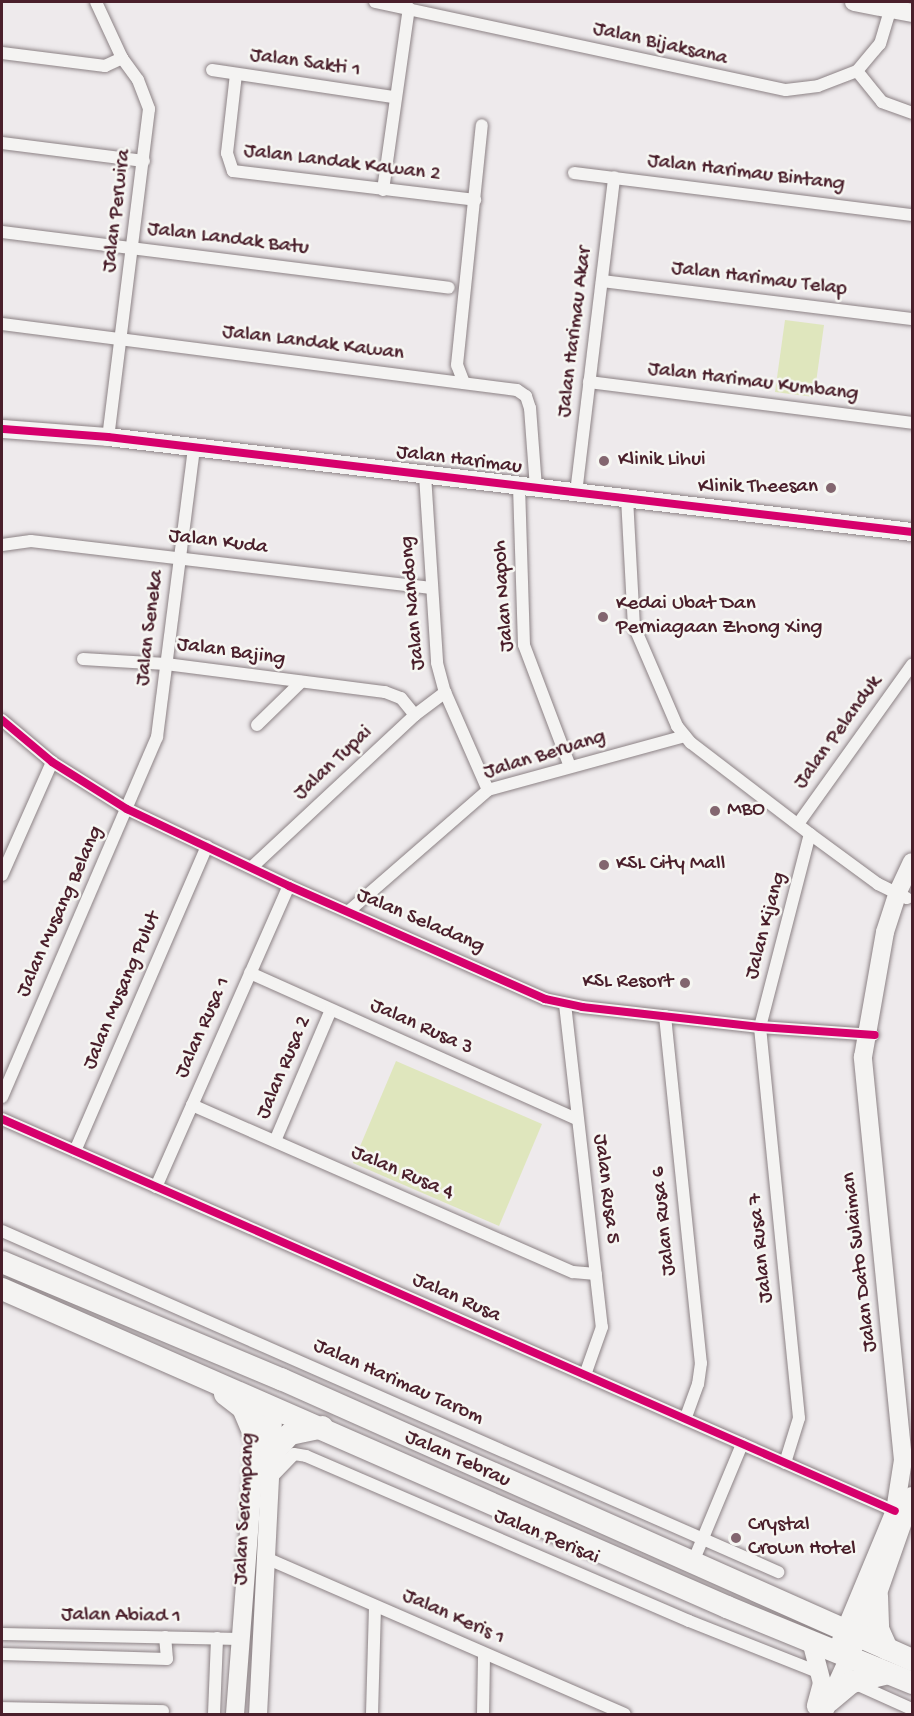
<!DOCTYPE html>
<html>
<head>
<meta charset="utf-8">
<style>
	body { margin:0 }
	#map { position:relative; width:914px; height:1716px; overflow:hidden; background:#eeeaec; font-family:"Gochi Hand",sans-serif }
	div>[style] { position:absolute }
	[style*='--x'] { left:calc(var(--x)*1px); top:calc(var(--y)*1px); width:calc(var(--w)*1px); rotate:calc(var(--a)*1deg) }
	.green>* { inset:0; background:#dfe6bd }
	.roads { filter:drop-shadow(0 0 2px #8c8285) drop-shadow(0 0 2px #8c8285) }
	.street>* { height:12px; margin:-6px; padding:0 6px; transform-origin:6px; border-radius:6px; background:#f4f3f2 }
	.secondary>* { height:18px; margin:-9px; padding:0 9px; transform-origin:9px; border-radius:9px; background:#f4f3f2 }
	.highway>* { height:22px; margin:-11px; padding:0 11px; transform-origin:11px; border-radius:11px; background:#f4f3f2 }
	.cycleway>* { height:8px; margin:-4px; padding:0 4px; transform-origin:4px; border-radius:4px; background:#d6006c }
	.dots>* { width:16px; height:16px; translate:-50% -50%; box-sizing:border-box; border:3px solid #f6f6f2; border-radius:50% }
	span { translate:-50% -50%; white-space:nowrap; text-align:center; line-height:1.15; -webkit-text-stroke:5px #f6f6f2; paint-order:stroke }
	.street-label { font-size:21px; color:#4a1f2b }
	.poi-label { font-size:21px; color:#4a1f2b }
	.left { translate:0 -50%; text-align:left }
	.right { translate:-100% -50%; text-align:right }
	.frame { position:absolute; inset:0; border:3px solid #4a1f2b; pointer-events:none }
</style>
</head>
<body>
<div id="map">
	<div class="green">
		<div style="clip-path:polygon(785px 320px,824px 325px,814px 397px,775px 392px)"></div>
		<div style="clip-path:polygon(396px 1061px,542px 1124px,499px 1226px,353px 1163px)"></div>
	</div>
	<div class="roads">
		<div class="street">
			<div style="--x:96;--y:2;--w:62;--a:65.1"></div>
			<div style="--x:122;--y:58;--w:27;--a:54"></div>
			<div style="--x:138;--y:80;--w:31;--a:69"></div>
			<div style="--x:149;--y:109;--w:331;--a:97.1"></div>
			<div style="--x:375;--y:2;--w:420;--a:12.1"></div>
			<div style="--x:786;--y:90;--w:32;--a:-7"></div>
			<div style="--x:818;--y:86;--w:42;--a:-21"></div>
			<div style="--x:857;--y:71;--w:35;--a:-50"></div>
			<div style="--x:880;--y:44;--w:42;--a:-73.3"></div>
			<div style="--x:2;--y:53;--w:104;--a:7.2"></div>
			<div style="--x:105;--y:66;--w:19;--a:-25"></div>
			<div style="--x:212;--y:70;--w:183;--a:8.5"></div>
			<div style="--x:857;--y:71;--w:40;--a:51"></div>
			<div style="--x:882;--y:102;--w:32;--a:20"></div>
			<div style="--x:236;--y:74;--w:80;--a:96.5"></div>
			<div style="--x:227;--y:153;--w:19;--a:72"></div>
			<div style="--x:233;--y:171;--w:244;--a:6.8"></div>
			<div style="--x:2;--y:143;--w:143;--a:7.2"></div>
			<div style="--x:574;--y:173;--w:341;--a:7.1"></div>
			<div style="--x:383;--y:190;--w:184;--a:-81.9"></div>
			<div style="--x:2;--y:232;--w:450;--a:7.1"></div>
			<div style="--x:602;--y:281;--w:312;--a:7"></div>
			<div style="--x:2;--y:324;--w:519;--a:7.3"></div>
			<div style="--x:517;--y:390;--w:11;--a:34"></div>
			<div style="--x:526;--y:396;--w:13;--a:72"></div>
			<div style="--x:530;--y:408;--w:80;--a:85.7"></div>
			<div style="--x:589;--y:382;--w:326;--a:7.2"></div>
			<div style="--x:464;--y:383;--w:19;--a:-111"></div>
			<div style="--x:457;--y:365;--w:241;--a:-84.1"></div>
			<div style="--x:425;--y:475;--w:188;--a:86.3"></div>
			<div style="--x:437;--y:663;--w:30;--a:75"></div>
			<div style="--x:445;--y:692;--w:107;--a:66.3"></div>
			<div style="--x:519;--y:486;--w:159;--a:88.2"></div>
			<div style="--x:524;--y:645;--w:130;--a:69.3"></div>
			<div style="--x:576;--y:493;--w:318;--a:-83.1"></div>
			<div style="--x:627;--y:498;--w:128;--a:86.9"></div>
			<div style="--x:634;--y:626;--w:109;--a:66.7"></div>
			<div style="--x:677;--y:726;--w:22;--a:51"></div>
			<div style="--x:691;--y:743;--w:150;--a:37.4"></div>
			<div style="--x:810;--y:834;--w:84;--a:36.3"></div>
			<div style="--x:878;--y:884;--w:32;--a:26"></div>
			<div style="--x:2;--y:545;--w:29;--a:-8"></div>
			<div style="--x:31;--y:541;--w:401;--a:6.7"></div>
			<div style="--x:83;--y:659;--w:83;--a:3.4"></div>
			<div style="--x:166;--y:664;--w:221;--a:7.3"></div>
			<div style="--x:385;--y:692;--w:17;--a:21"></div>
			<div style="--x:401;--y:698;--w:22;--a:51"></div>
			<div style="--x:2;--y:720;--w:65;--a:40"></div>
			<div style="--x:52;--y:762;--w:89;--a:32.1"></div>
			<div style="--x:127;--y:809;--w:179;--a:25.4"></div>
			<div style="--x:289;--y:886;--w:280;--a:23.8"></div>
			<div style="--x:545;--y:999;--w:38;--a:12"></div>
			<div style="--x:582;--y:1007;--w:179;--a:6.4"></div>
			<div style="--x:760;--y:1027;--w:113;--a:4"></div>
			<div style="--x:257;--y:725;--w:62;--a:-44.3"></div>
			<div style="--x:798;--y:824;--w:196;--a:-54.4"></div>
			<div style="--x:252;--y:867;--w:223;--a:-43"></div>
			<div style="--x:415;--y:715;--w:38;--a:-37"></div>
			<div style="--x:2;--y:875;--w:124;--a:-66.1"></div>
			<div style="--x:349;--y:911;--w:184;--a:-41"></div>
			<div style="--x:488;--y:790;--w:204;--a:-15.3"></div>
			<div style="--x:250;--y:973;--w:358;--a:24.1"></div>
			<div style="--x:565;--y:1004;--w:325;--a:83.5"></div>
			<div style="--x:602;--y:1327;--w:51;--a:109.5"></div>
			<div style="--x:665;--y:1016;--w:349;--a:84.1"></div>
			<div style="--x:701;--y:1363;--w:21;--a:98"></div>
			<div style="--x:698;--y:1384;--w:37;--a:110"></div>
			<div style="--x:2;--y:1097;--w:392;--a:-66.7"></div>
			<div style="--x:157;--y:737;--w:292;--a:-82.7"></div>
			<div style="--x:192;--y:1105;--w:416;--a:23.7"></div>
			<div style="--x:573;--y:1272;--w:23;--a:5"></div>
			<div style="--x:2;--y:1119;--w:975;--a:23.7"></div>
			<div style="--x:275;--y:1141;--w:142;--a:-66.9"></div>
			<div style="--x:75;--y:1151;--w:332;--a:-66.6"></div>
			<div style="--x:156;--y:1187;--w:329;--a:-66.2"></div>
			<div style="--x:2;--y:1231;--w:848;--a:23.72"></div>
			<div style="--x:785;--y:1463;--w:47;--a:-72.7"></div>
			<div style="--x:799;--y:1418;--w:393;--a:-95.7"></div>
			<div style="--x:760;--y:1027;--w:199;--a:-75.5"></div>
			<div style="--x:271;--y:1478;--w:33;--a:-46"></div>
			<div style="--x:294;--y:1454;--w:12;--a:9"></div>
			<div style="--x:306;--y:1456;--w:417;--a:23.3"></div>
			<div style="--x:689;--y:1621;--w:139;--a:21.6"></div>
			<div style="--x:266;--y:1558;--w:391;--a:23.5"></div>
			<div style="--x:693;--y:1562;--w:128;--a:-67.4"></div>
			<div style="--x:2;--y:1634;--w:238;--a:1.2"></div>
			<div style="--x:2;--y:1654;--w:165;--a:1.7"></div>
			<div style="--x:167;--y:1659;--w:22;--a:-95"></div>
			<div style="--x:856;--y:1684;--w:61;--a:24.1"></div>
			<div style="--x:2;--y:1708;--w:161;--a:1.1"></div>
			<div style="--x:214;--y:1714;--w:76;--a:-87.7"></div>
			<div style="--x:372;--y:1714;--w:108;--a:-88.4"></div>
			<div style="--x:483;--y:1714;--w:60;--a:-89"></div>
		</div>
		<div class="secondary">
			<div style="--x:854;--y:2;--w:59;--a:10.7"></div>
			<div style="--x:2;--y:429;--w:106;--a:4.3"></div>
			<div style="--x:108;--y:437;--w:810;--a:6.74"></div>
			<div style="--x:811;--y:1641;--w:43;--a:75.3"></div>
			<div style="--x:822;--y:1683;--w:24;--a:105"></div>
			<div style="--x:840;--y:1643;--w:143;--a:-67.4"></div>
			<div style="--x:895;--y:1511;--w:52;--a:-81.1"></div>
			<div style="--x:903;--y:1460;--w:405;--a:-95.7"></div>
			<div style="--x:863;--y:1057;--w:127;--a:-80"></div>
			<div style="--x:885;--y:932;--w:40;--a:-72"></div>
			<div style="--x:897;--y:894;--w:35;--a:-65"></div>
			<div style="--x:235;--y:1714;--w:277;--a:-85.6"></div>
			<div style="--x:256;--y:1438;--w:21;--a:-85"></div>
			<div style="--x:258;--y:1417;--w:16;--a:-50"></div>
			<div style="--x:268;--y:1405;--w:15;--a:70"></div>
			<div style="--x:273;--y:1419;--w:295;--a:92.9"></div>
			<div style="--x:823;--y:1714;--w:130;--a:-65.4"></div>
			<div style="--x:877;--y:1596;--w:106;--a:-70.7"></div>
		</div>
		<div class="highway">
			<div style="--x:2;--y:1262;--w:303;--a:22.8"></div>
			<div style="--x:281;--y:1379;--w:691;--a:24"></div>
			<div style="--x:2;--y:1289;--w:792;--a:23.68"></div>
			<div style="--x:727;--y:1607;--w:200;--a:22.3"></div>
			<div style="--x:225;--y:1394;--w:23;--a:38"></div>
			<div style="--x:243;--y:1408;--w:33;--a:67"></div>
			<div style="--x:271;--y:1455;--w:28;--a:-48"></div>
			<div style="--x:290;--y:1434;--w:33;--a:-12"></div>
			<div style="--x:877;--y:1596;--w:33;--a:88"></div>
			<div style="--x:878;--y:1629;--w:22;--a:66"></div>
			<div style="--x:829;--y:1701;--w:30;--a:-40"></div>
			<div style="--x:852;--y:1682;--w:36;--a:-14"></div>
		</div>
	</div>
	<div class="cycleway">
		<div style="--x:2;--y:429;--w:106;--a:4.3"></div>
		<div style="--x:108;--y:437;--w:810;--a:6.74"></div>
		<div style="--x:2;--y:720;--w:65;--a:40"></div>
		<div style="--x:52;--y:762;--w:89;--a:32.1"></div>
		<div style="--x:127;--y:809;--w:179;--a:25.4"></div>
		<div style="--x:289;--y:886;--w:280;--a:23.8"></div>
		<div style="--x:545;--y:999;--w:38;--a:12"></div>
		<div style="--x:582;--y:1007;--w:179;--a:6.4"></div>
		<div style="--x:760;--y:1027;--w:115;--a:4"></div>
		<div style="--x:2;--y:1119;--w:975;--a:23.7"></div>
	</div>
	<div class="dots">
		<div style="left:604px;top:461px;background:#83666f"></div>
		<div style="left:831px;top:488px;background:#83666f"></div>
		<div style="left:603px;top:617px;background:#83666f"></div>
		<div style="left:715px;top:811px;background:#83666f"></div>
		<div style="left:604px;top:865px;background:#83666f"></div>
		<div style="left:685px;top:983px;background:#83666f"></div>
		<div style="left:736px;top:1538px;background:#83666f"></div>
	</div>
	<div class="street-label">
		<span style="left:660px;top:45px;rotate:13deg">Jalan Bijaksana</span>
		<span style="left:305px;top:64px;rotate:8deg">Jalan Sakti 1</span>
		<span style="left:342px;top:164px;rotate:7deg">Jalan Landak Kawan 2</span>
		<span style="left:746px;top:174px;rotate:7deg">Jalan Harimau Bintang</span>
		<span style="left:118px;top:211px;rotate:-83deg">Jalan Perwira</span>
		<span style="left:228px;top:240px;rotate:7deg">Jalan Landak Batu</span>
		<span style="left:759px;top:280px;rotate:7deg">Jalan Harimau Telap</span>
		<span style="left:576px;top:332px;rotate:-83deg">Jalan Harimau Akar</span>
		<span style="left:313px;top:344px;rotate:7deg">Jalan Landak Kawan</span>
		<span style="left:753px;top:383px;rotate:7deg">Jalan Harimau Kumbang</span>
		<span style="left:459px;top:461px;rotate:7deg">Jalan Harimau</span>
		<span style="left:218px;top:543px;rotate:7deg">Jalan Kuda</span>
		<span style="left:505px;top:596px;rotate:-94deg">Jalan Napoh</span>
		<span style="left:414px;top:603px;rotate:-95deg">Jalan Nandong</span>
		<span style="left:151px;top:628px;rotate:-83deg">Jalan Seneka</span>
		<span style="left:231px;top:653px;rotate:8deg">Jalan Bajing</span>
		<span style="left:839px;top:733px;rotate:-54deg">Jalan Pelanduk</span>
		<span style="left:545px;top:756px;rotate:-17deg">Jalan Beruang</span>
		<span style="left:334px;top:764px;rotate:-43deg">Jalan Tupai</span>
		<span style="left:61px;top:912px;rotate:-66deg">Jalan Musang Belang</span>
		<span style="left:420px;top:922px;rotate:23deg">Jalan Seladang</span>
		<span style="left:767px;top:926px;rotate:-75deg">Jalan Kijang</span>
		<span style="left:123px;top:991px;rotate:-67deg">Jalan Musang Pulut</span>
		<span style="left:204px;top:1028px;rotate:-66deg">Jalan Rusa 1</span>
		<span style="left:421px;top:1028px;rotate:24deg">Jalan Rusa 3</span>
		<span style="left:285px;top:1068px;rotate:-67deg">Jalan Rusa 2</span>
		<span style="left:402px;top:1174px;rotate:23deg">Jalan Rusa 4</span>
		<span style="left:605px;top:1189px;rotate:83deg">Jalan Rusa 5</span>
		<span style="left:665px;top:1221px;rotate:-96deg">Jalan Rusa 6</span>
		<span style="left:762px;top:1248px;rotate:-96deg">Jalan Rusa 7</span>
		<span style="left:861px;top:1262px;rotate:-97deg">Jalan Dato Sulaiman</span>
		<span style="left:456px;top:1299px;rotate:24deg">Jalan Rusa</span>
		<span style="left:398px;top:1383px;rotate:24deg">Jalan Harimau Tarom</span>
		<span style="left:457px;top:1460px;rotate:24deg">Jalan Tebrau</span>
		<span style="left:246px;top:1509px;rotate:-87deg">Jalan Serampang</span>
		<span style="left:546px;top:1538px;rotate:23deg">Jalan Perisai</span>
		<span style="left:121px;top:1617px;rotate:1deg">Jalan Abiad 1</span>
		<span style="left:453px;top:1618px;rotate:24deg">Jalan Keris 1</span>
	</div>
	<div class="poi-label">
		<span class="left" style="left:618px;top:461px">Klinik Lihui</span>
		<span class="right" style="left:818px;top:488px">Klinik Theesan</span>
		<span class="left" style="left:616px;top:617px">Kedai Ubat Dan<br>Perniagaan Zhong Xing</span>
		<span class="left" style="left:727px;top:811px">MBO</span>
		<span class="left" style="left:616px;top:865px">KSL City Mall</span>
		<span class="right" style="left:673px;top:983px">KSL Resort</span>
		<span class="left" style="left:748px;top:1538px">Crystal<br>Crown Hotel</span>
	</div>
	<div class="frame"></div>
</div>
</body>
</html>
